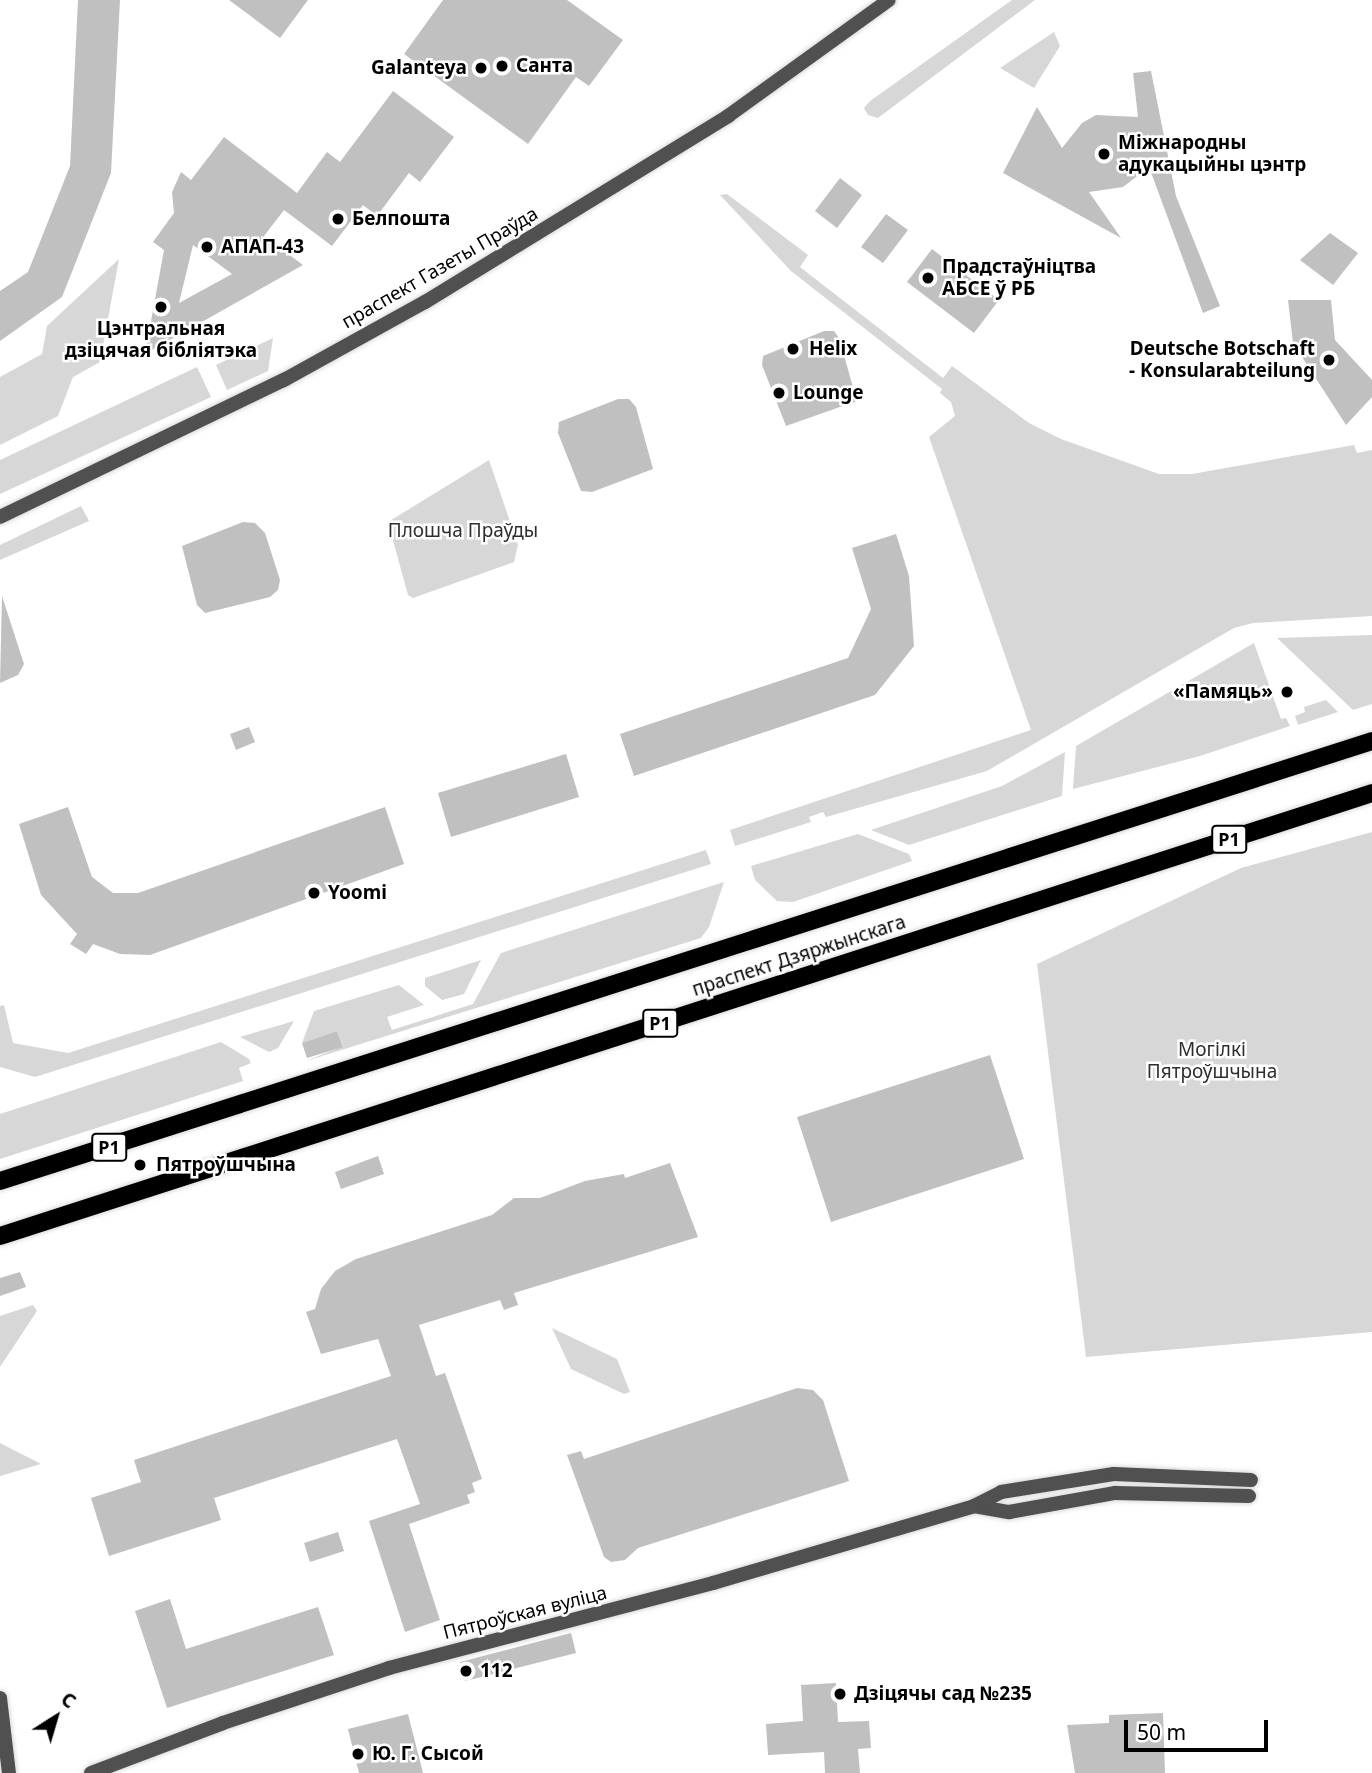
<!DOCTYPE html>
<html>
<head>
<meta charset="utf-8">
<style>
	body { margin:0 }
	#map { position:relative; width:1372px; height:1773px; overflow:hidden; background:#fff; font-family:"Noto Sans",sans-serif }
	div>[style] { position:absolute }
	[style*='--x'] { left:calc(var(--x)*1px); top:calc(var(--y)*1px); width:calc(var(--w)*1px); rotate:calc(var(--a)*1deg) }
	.green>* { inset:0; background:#d7d7d7 }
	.building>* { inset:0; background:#c0c0c0 }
	.roads { filter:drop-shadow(0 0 2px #dbdbdb) drop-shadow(0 0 2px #dbdbdb) }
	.minor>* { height:14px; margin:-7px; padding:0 7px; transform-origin:7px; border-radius:7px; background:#505050 }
	.tertiary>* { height:14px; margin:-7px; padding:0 7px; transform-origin:7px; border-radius:7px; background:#505050 }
	.primary>* { height:18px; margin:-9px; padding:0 9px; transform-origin:9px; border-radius:9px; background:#000 }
	.dots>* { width:19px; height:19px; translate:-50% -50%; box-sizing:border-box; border:4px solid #fff; border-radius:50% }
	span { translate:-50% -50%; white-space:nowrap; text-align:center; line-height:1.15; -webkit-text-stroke:5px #fff; paint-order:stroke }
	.shield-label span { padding:2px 5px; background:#fff; border:2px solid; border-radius:5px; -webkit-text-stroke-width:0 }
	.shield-label { font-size:18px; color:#000; font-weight:700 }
	.poi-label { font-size:19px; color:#000; font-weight:700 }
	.left { translate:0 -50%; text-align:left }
	.right { translate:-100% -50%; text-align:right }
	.street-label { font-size:19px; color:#000 }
	.park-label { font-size:19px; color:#2e2e2e }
	.north { position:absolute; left:21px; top:1682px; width:70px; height:70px; -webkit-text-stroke:5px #fff; paint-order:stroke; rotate:37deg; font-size:19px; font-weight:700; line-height:28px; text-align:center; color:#000 }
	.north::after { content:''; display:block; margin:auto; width:24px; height:32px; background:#000; clip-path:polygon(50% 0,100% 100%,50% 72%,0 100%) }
	.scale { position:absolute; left:1124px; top:1720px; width:144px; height:32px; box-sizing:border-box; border:4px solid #000; border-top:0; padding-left:9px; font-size:21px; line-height:24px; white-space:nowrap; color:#000; -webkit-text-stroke:5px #fff; paint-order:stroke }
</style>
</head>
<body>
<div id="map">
	<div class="green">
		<div style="clip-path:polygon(1012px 0,1035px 0,878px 118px,868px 115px,864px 108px,870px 101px)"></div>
		<div style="clip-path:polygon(1054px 32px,1060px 46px,1034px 88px,1000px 68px)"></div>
		<div style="clip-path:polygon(727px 194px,808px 255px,800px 267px,943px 378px,952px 366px,1029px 423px,1061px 439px,1159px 474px,1192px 474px,1354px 445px,1357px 453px,1372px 450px,1372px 616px,1253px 623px,1234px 628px,987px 771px,826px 817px,823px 812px,809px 817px,811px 822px,735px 846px,730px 830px,1031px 730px,929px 437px,955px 416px,951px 402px,940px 393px,942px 389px,791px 271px,720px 195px)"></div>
		<div style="clip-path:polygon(119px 259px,100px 362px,73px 377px,58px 416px,0 445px,0 377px,42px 354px,47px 326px)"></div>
		<div style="clip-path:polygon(273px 338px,268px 371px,227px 390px,216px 365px)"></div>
		<div style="clip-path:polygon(197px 367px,211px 397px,0 494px,0 460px)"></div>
		<div style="clip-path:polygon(489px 460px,518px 545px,514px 562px,413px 598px,408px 595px,388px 522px)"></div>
		<div style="clip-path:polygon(81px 506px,89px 521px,0 560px,0 545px)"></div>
		<div style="clip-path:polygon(1372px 635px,1372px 704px,1353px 710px,1277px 638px)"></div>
		<div style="clip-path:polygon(1254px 643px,1281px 719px,1286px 718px,1290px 726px,1200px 756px,1073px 789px,1076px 746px)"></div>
		<div style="clip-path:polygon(1326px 700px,1338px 712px,1298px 725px,1295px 716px,1305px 712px,1304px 707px)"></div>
		<div style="clip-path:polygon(1065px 752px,1062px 796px,909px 845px,871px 830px,1002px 786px)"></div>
		<div style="clip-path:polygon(1372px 832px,1372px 1332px,1086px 1357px,1037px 964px,1241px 868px)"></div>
		<div style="clip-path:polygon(858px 834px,909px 854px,912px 861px,793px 902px,777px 901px,755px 880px,751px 866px)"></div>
		<div style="clip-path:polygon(706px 850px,711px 864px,35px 1077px,0 1067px,0 1006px,4px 1005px,13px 1043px,68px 1053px)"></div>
		<div style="clip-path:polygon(724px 882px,709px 927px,701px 938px,306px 1061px,343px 1046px,337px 1031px,302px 1043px,314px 1011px,399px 985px,424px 1005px,387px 1017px,392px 1030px,473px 1004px,501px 953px)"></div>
		<div style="clip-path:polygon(481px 960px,464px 994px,442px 1000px,425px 986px,425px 978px)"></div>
		<div style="clip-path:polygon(294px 1021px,278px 1048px,269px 1052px,240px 1037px)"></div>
		<div style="clip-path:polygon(221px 1042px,249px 1059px,251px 1063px,239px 1068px,243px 1081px,0 1159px,0 1114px)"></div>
		<div style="clip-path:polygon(33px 1305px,37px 1311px,0 1367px,0 1316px)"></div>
		<div style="clip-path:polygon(552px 1328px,617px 1359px,630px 1392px,624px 1394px,571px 1369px)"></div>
		<div style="clip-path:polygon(0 1443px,41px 1464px,0 1476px)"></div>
	</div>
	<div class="building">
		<div style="clip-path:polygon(78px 0,120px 0,111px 173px,62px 297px,0 341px,0 291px,28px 272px,70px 166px)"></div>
		<div style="clip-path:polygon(229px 0,308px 0,280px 38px)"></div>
		<div style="clip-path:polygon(443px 0,567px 0,623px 40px,589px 86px,576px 77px,528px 144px,404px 54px)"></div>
		<div style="clip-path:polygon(1151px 71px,1176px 196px,1220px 306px,1203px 313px,1149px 167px,1123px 187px,1089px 192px,1121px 238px,1003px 173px,1037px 107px,1062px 148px,1082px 123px,1096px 115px,1138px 117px,1133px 73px)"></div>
		<div style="clip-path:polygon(evenodd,393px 91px,454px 137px,420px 182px,409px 173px,377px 216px,363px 205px,332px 246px,284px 210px,264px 236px,303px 265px,145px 354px,164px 250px,153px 242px,174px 213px,172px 192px,181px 172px,191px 180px,224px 137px,297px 193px,327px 152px,340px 162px,393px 91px,193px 245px,232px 274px,179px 303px,193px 245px)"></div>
		<div style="clip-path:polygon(840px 178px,862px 195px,837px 228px,815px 211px)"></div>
		<div style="clip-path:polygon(886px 214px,908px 230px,883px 263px,861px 247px)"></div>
		<div style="clip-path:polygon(1330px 233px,1358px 253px,1333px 285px,1300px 260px)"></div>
		<div style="clip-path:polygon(932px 249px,999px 300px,974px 333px,907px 282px)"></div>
		<div style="clip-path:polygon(1288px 300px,1331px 300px,1335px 340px,1372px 380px,1372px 397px,1346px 425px,1293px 343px)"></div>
		<div style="clip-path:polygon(824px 331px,834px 331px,839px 338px,857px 401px,786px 426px,762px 365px,763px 356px)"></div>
		<div style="clip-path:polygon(618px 399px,629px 399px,636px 407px,653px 469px,592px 492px,581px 491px,558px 433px,559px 422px)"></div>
		<div style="clip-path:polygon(243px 522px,255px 523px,265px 533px,280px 580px,278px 590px,270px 597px,205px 613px,197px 605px,182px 546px)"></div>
		<div style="clip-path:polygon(896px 534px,909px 576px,914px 646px,875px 695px,634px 776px,620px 734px,848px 658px,871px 609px,852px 548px)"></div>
		<div style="clip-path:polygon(2px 596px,24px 664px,18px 675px,0 683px)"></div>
		<div style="clip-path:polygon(249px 727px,255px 742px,236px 750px,230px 734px)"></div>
		<div style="clip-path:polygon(566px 754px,579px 797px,451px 837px,438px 793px)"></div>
		<div style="clip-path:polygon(68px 807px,92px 877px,113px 893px,138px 893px,385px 807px,404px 864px,150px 955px,120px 954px,93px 944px,86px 954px,70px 944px,77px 934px,41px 895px,19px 824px)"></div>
		<div style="clip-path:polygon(337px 1031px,343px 1047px,307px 1058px,302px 1043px)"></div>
		<div style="clip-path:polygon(990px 1055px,1024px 1159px,831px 1222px,797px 1117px)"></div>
		<div style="clip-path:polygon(378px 1156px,384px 1174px,341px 1189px,335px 1172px)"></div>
		<div style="clip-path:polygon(670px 1163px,698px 1237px,514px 1293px,518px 1305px,504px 1310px,500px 1300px,419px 1325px,436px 1376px,445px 1373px,482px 1479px,472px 1483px,475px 1492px,467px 1495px,470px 1503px,409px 1524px,440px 1620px,405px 1632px,369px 1521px,420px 1504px,397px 1439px,214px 1498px,221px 1520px,109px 1556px,91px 1498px,141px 1482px,134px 1460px,391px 1376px,378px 1339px,321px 1354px,306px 1312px,315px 1309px,321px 1289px,335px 1271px,356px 1259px,492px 1215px,514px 1198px,540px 1198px,585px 1181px,624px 1174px,625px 1178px)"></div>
		<div style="clip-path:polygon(20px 1272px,26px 1287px,0 1296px,0 1278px)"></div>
		<div style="clip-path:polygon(797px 1388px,813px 1390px,823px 1400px,849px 1481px,638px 1548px,625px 1560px,611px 1562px,604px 1557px,567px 1455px,581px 1451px,584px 1459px)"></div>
		<div style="clip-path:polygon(338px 1532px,344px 1551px,310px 1562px,304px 1543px)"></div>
		<div style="clip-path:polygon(170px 1599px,186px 1649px,318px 1607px,334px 1655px,167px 1708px,135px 1611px)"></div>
		<div style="clip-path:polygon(571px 1633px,576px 1653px,465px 1681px,460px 1662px)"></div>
		<div style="clip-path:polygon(836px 1683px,838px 1722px,869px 1721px,871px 1748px,858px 1749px,860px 1773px,825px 1773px,824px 1752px,768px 1755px,766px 1724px,803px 1721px,801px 1685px)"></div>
		<div style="clip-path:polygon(1163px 1713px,1165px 1773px,1075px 1773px,1067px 1725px,1109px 1723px,1109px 1715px)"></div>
		<div style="clip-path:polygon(408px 1714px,423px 1773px,359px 1773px,348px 1729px)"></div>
	</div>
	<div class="roads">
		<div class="minor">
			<div style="--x:974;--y:1506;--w:36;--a:10"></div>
			<div style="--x:1009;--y:1512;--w:108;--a:-10.2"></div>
			<div style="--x:1115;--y:1493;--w:134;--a:1.3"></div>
			<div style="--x:91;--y:1773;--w:141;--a:-20.7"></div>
			<div style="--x:223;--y:1723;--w:175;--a:-18.3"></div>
			<div style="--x:389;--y:1668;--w:335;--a:-14.7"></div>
			<div style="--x:713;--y:1583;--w:272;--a:-16.4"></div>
			<div style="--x:974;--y:1506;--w:30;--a:-27"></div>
			<div style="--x:1001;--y:1492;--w:114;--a:-9.1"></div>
			<div style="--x:1114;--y:1474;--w:137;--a:2.5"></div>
		</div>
		<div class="tertiary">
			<div style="--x:0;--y:517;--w:315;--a:-25.8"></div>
			<div style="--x:284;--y:380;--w:161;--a:-29"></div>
			<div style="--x:425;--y:302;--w:356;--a:-31.5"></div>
			<div style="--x:728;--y:116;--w:198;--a:-35.8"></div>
			<div style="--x:0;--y:1698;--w:76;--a:83.2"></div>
		</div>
		<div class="primary">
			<div style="--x:0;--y:1181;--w:1441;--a:-17.78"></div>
			<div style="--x:0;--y:1236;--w:1442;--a:-17.89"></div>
		</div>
	</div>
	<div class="dots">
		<div style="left:502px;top:66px;background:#000"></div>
		<div style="left:481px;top:68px;background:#000"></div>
		<div style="left:1104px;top:154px;background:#000"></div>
		<div style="left:338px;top:219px;background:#000"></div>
		<div style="left:207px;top:247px;background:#000"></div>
		<div style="left:928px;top:278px;background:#000"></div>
		<div style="left:161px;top:307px;background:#000"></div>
		<div style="left:793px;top:349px;background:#000"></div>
		<div style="left:1329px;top:360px;background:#000"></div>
		<div style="left:779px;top:393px;background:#000"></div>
		<div style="left:1287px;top:692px;background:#000"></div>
		<div style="left:314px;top:893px;background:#000"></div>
		<div style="left:140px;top:1165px;background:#000"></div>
		<div style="left:466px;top:1671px;background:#000"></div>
		<div style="left:840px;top:1694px;background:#000"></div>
		<div style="left:358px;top:1754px;background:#000"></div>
	</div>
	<div class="shield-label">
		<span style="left:1229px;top:839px">Р1</span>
		<span style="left:660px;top:1023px">Р1</span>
		<span style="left:109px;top:1147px">Р1</span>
	</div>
	<div class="poi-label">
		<span class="left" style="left:516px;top:66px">Санта</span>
		<span class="right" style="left:467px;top:68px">Galanteya</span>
		<span class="left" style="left:1118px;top:154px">Міжнародны<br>адукацыйны цэнтр</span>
		<span class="left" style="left:352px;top:219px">Белпошта</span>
		<span class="left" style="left:221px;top:247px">АПАП-43</span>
		<span class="left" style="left:942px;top:278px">Прадстаўніцтва<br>АБСЕ ў РБ</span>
		<span style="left:161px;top:340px">Цэнтральная<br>дзіцячая бібліятэка</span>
		<span class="left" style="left:809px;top:349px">Helix</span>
		<span class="right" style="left:1315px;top:360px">Deutsche Botschaft<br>- Konsularabteilung</span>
		<span class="left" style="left:793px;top:393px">Lounge</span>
		<span class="right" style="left:1273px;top:692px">«Памяць»</span>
		<span class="left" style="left:328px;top:893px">Yoomi</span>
		<span class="left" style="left:156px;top:1165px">Пятроўшчына</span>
		<span class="left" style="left:480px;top:1671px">112</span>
		<span class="left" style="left:854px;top:1694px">Дзіцячы сад №235</span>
		<span class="left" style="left:372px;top:1754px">Ю. Г. Сысой</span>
	</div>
	<div class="street-label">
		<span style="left:440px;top:268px;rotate:-30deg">праспект Газеты Праўда</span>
		<span style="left:799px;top:956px;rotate:-18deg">праспект Дзяржынскага</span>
		<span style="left:525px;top:1613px;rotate:-14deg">Пятроўская вуліца</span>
	</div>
	<div class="park-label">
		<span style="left:463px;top:531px">Плошча Праўды</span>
		<span style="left:1212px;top:1061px">Могілкі<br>Пятроўшчына</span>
	</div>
	<div class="north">С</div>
	<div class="scale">50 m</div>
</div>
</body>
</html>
